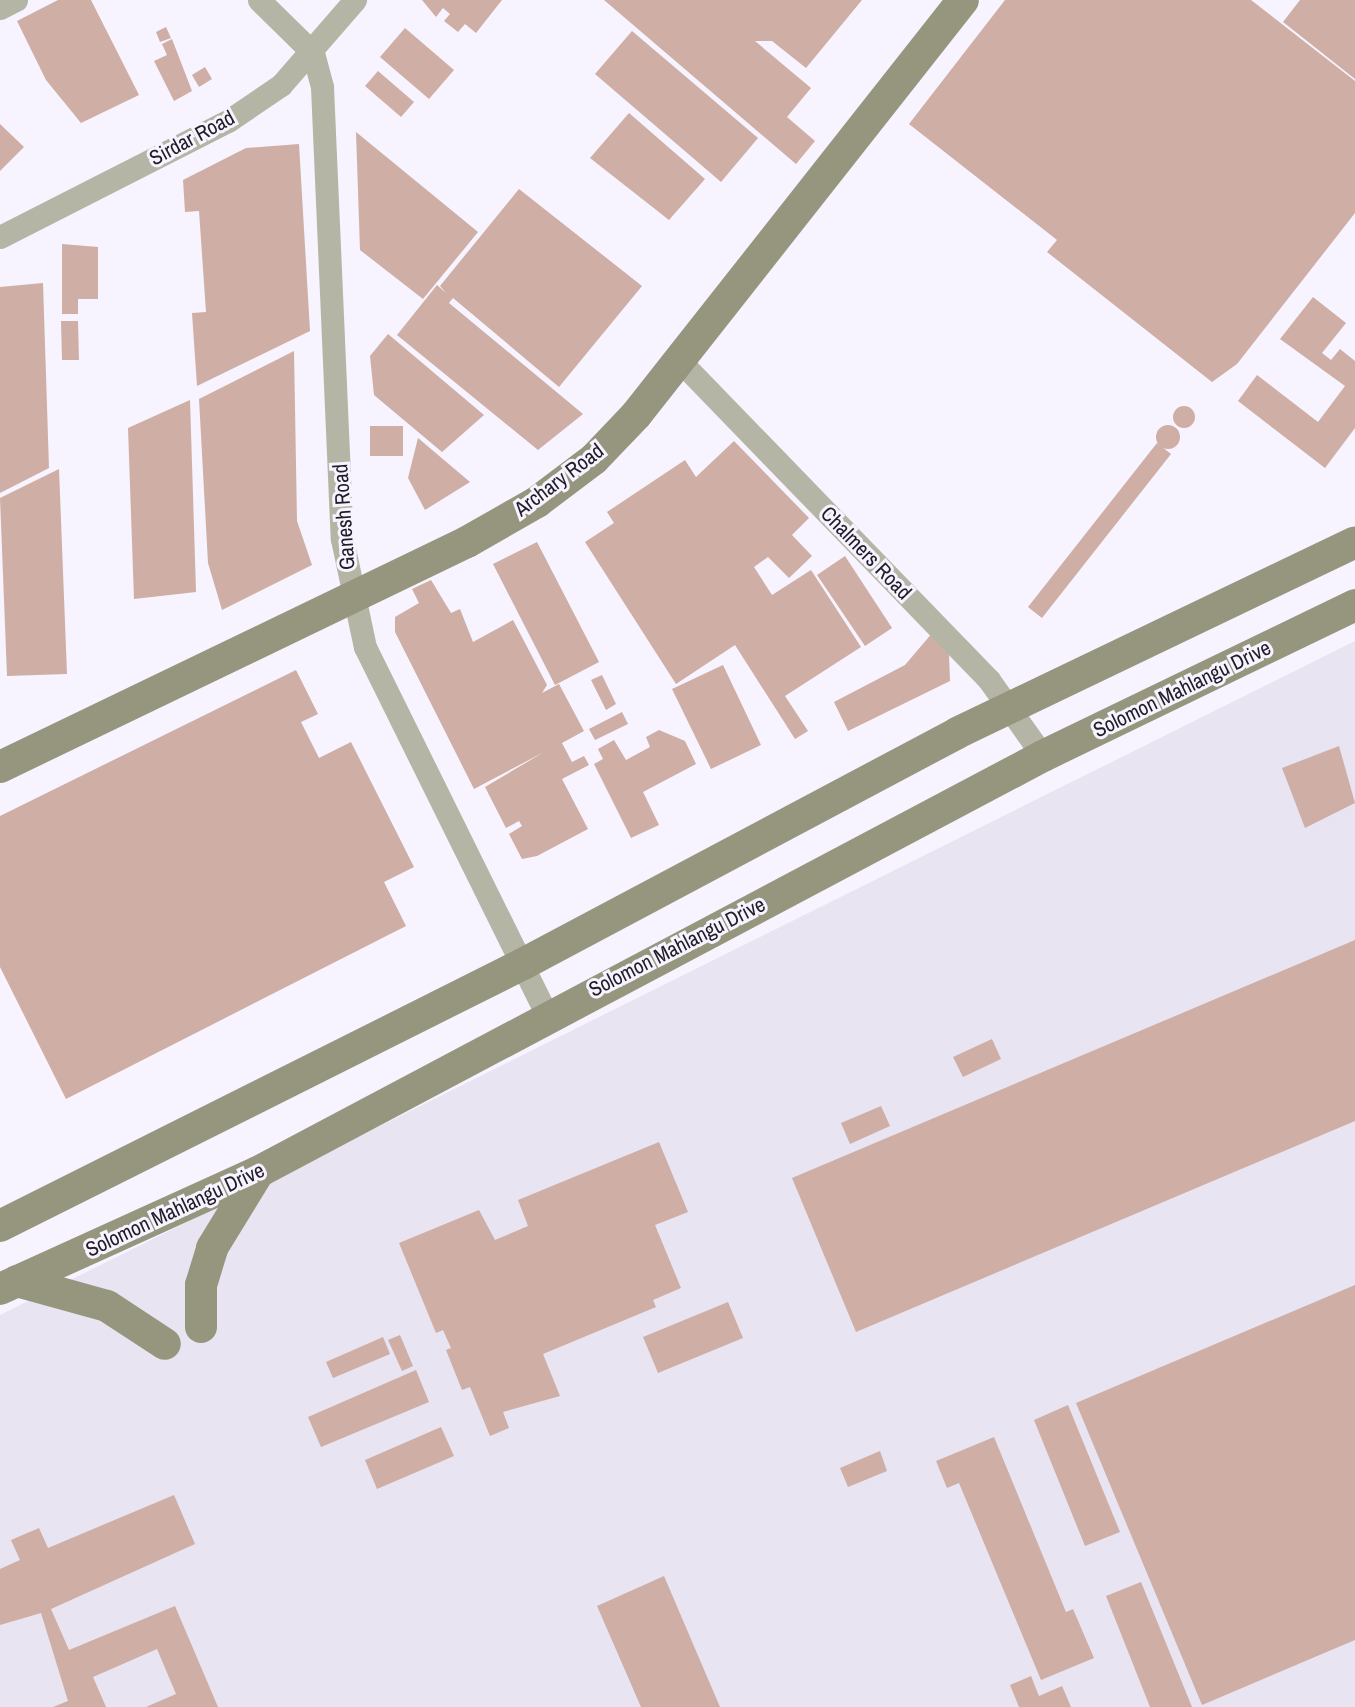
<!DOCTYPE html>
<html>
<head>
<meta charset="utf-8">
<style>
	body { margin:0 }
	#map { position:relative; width:1355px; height:1707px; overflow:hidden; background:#f7f3ff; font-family:"Archivo Narrow",sans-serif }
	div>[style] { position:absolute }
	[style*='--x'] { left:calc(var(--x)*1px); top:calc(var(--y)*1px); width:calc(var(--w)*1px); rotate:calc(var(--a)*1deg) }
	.built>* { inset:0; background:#e8e4f2 }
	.building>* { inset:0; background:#ceaea5 }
	.round { border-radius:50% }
	.street>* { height:23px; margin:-11.5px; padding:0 11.5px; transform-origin:11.5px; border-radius:11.5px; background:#b5b5a5 }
	.secondary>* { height:32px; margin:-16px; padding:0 16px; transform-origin:16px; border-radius:16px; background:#96967f }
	span { translate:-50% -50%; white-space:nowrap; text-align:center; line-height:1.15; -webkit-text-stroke:6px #f7f3ff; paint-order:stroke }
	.street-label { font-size:21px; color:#211d27 }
</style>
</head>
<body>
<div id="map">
	<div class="built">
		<div style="clip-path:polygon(1355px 641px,1355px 1707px,0 1707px,0 1315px)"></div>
	</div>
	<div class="building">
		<div style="clip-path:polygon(58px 0,91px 0,139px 95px,81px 123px,46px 80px,17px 21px)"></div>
		<div style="clip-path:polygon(422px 0,502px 0,476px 33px,465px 24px,458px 32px,444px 21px,450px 14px,443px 8px,436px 17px)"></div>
		<div style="clip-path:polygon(604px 0,862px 0,806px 68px,772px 41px,755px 41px,811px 88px,787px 117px,815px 141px,796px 164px)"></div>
		<div style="clip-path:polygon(1005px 0,1251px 0,1355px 81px,1355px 213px,1237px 364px,1212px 382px,1047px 252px,1057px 240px,909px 124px)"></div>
		<div style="clip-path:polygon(1300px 0,1355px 0,1355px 79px,1283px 22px)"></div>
		<div style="clip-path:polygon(166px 27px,171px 38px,160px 42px,156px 32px)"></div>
		<div style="clip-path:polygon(405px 28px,454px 70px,429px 99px,380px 57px)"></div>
		<div style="clip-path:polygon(632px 31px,758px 138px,721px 182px,595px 74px)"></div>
		<div style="clip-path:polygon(172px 39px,192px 91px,174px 101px,154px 61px,167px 55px,162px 44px)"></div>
		<div style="clip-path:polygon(205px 67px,212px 79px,199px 87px,192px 75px)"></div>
		<div style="clip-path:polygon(378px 71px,414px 102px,401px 117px,365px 86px)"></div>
		<div style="clip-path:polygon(629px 113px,705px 179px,669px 220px,590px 158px)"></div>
		<div style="clip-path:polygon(0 124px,24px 147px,0 171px)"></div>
		<div style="clip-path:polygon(356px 132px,478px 232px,423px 299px,360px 250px)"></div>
		<div style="clip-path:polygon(299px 144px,310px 331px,197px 386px,192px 313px,206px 312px,199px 211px,185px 212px,183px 180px,246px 148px)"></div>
		<div style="clip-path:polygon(519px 189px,642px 286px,559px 387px,453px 298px,449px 303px,583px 414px,538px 450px,397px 335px,437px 285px,446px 293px,440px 286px)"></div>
		<div style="clip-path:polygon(62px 244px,98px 247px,98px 299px,78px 299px,78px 314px,62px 314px)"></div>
		<div style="clip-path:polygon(43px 283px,49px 468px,0 493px,0 287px)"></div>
		<div style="clip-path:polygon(1313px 297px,1346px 323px,1322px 353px,1331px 360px,1340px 349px,1355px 361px,1355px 428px,1325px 468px,1238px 401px,1257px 375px,1318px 422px,1345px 386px,1280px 339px)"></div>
		<div style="clip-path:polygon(61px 321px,78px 321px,79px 360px,62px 360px)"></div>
		<div style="clip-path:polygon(388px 334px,484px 415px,442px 452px,374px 395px,370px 356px)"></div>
		<div style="clip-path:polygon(294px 351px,297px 521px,312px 565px,222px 610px,208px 563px,199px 399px)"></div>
		<div style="clip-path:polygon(190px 400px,196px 592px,134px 599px,128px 428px)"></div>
		<div class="round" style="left:1173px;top:406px;width:22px;height:22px"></div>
		<div class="round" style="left:1156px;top:425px;width:24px;height:24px"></div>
		<div style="clip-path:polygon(370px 426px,403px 426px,403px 456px,370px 456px)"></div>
		<div style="clip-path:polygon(418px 438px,470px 482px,425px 510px,408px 478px)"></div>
		<div style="clip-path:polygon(734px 441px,809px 518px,792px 535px,812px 556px,789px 578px,768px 557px,754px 567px,772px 595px,811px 570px,861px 647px,785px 696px,808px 731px,795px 739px,735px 645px,676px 684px,585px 542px,614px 523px,607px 512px,685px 460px,696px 477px)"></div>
		<div style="clip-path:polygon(1157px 443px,1171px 454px,1042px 618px,1028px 607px)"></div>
		<div style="clip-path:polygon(59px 469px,67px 674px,7px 676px,0 498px)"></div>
		<div style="clip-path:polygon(537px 542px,599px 662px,555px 685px,493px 564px)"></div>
		<div style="clip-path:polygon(845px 556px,892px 628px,865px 646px,817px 575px)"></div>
		<div style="clip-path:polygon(431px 580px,451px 613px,460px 609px,473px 642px,513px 620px,547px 685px,542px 693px,559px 684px,584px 731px,562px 743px,572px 762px,584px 756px,589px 765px,562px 779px,588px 829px,537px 856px,522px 859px,509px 834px,522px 826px,519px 821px,506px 828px,485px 787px,544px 752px,474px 789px,395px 632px,395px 617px,419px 603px,412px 589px)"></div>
		<div style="clip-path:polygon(933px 632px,949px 654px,950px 681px,848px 731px,834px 702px,905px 665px)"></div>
		<div style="clip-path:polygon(723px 665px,761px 745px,711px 769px,672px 689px)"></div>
		<div style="clip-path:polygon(296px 670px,318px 714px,301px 722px,319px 758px,351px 742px,414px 867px,384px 882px,406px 926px,66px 1099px,0 967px,0 816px)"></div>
		<div style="clip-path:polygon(602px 675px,616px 704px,606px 710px,591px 680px)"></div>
		<div style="clip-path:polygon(622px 712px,628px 724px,595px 740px,589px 729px)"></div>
		<div style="clip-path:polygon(659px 730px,685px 741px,696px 764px,643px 792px,659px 825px,631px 838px,594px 764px,603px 759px,598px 749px,614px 740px,626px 760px,650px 747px,646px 737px)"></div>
		<div style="clip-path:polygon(1339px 746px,1355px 803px,1305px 828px,1282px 768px)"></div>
		<div style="clip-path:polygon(1355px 940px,1355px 1121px,856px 1332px,792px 1178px)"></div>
		<div style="clip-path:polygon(992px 1039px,1001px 1059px,963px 1077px,953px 1057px)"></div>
		<div style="clip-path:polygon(881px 1106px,890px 1126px,850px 1144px,841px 1123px)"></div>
		<div style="clip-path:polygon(659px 1142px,688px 1212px,655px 1225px,681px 1288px,653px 1300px,656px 1307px,543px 1354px,560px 1396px,503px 1412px,509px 1428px,490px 1436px,470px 1387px,462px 1390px,446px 1350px,451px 1348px,443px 1330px,436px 1333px,399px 1243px,479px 1210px,495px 1240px,528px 1226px,518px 1200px)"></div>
		<div style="clip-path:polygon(1355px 1285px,1355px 1640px,1202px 1705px,1076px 1403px)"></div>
		<div style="clip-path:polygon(728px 1302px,743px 1338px,658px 1373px,643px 1337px)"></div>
		<div style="clip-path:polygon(400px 1335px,413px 1366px,402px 1371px,388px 1340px)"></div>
		<div style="clip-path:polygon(383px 1337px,390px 1354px,333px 1378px,326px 1362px)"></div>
		<div style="clip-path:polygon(416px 1370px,429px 1402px,321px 1447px,308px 1417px)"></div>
		<div style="clip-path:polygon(1068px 1405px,1120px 1532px,1085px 1546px,1034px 1420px)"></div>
		<div style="clip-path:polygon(441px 1427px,454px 1456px,377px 1489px,365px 1460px)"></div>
		<div style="clip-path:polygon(994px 1437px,1066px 1612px,1073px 1609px,1094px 1658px,1041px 1680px,959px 1483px,947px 1488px,936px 1461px)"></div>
		<div style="clip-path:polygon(880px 1451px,887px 1471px,848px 1487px,840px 1468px)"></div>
		<div style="clip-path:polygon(174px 1495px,195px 1544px,51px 1609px,69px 1650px,175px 1606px,218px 1707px,146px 1707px,176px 1694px,157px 1649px,93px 1677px,106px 1707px,53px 1707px,68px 1701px,41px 1613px,0 1625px,0 1569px,20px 1560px,11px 1540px,39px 1528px,48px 1548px)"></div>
		<div style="clip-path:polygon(664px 1576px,720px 1707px,641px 1707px,597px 1606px)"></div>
		<div style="clip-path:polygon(1141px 1582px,1192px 1707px,1150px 1707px,1106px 1596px)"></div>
		<div style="clip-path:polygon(1031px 1676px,1039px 1696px,1062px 1686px,1071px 1707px,1019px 1707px,1010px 1685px)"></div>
	</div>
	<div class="street">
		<div style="--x:259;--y:0;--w:76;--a:44.5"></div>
		<div style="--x:313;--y:53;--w:35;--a:75"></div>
		<div style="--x:322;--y:87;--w:452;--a:87.5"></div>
		<div style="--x:342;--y:539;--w:110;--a:78"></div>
		<div style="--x:365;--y:647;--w:409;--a:63.7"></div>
		<div style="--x:0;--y:8;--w:18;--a:-27"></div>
		<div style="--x:0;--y:237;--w:256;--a:-27"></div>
		<div style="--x:228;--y:121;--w:64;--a:-34.2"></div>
		<div style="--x:281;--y:85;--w:113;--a:-49"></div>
		<div style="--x:679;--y:360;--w:446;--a:45.9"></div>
		<div style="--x:989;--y:680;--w:93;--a:54.6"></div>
	</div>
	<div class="secondary">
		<div style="--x:0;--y:767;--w:518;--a:-25.72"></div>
		<div style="--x:467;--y:542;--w:81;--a:-29.7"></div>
		<div style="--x:537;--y:502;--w:71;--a:-37"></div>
		<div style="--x:594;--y:459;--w:61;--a:-46.3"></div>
		<div style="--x:636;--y:415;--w:528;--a:-51.76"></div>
		<div style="--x:0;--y:1226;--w:585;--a:-26.61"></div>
		<div style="--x:523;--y:964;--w:492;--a:-28"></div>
		<div style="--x:957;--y:733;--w:441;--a:-25.6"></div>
		<div style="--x:17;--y:1281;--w:93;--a:15.5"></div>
		<div style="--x:107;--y:1306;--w:69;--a:33.2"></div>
		<div style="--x:0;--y:1289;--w:283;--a:-24.4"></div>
		<div style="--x:258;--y:1172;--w:888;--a:-27.92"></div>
		<div style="--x:1043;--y:756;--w:347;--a:-25.8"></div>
		<div style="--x:201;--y:1327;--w:42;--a:-90"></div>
		<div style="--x:201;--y:1285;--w:39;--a:-73"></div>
		<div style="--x:212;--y:1248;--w:88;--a:-58.5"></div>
	</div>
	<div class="street-label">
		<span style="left:192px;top:138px;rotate:-28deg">Sirdar Road</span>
		<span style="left:559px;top:480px;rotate:-37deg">Archary Road</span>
		<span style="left:344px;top:517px;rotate:-94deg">Ganesh Road</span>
		<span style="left:866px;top:553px;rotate:46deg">Chalmers Road</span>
		<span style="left:1182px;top:689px;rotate:-26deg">Solomon Mahlangu Drive</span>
		<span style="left:677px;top:947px;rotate:-27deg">Solomon Mahlangu Drive</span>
		<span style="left:175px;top:1210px;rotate:-25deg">Solomon Mahlangu Drive</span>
	</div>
</div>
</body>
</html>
